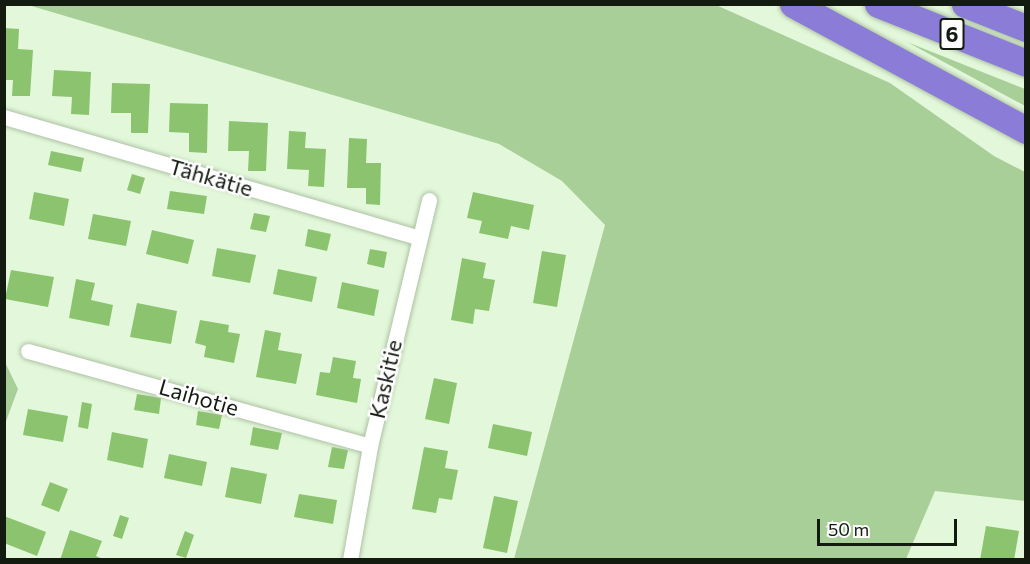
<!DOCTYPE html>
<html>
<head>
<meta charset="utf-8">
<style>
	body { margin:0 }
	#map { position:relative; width:1030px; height:564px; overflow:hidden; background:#e3f8da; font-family:Commissioner,sans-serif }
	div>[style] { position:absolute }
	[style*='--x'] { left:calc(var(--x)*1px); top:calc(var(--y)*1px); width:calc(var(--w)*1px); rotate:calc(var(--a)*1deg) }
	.green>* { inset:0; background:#a9cf98 }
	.building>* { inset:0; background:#8bc36f }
	.roads { filter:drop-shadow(0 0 2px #adc1a4) drop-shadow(0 0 2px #adc1a4) }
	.street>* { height:15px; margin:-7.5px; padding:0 7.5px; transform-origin:7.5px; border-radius:7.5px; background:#fff }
	.highway>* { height:27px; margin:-13.5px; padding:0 13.5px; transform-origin:13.5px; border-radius:13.5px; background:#8a7cd7 }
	span { translate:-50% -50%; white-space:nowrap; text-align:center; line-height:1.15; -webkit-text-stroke:5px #fefefe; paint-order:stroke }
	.shield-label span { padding:2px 4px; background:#fefefe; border:2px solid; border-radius:4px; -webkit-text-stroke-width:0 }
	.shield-label { font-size:21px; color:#131a10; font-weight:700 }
	.street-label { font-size:22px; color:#131a10 }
	.frame { position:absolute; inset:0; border:6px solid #131a10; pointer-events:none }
	.scale { position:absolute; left:817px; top:519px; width:140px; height:27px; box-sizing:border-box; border:3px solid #131a10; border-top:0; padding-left:8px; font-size:18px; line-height:21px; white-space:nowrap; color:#131a10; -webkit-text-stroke:4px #fefefe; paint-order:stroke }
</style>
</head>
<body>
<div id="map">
	<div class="green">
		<div style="clip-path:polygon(28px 5px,716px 5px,890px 83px,994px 156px,1025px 172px,1025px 501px,935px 491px,906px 559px,514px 559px,605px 225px,562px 181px,499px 144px)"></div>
		<div style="clip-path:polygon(907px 42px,1025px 89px,1025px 106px)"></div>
		<div style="clip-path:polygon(4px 360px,18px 389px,5px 424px,4px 424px)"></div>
	</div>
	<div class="building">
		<div style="clip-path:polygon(4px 28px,19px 29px,18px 49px,33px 50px,30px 96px,12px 96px,13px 80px,4px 80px)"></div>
		<div style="clip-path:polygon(54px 70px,91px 72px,89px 115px,71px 114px,72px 97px,52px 96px)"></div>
		<div style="clip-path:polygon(112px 83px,150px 84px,148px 133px,131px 133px,131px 113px,111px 113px)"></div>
		<div style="clip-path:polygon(170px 103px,208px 104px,207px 153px,189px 152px,189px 133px,169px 132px)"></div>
		<div style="clip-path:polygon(229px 121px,268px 123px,266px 171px,248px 171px,249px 151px,228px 151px)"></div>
		<div style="clip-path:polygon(289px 131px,306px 132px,305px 148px,326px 149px,324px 187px,308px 186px,309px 170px,287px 169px)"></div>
		<div style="clip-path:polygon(349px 138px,367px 139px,366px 163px,381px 163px,380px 205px,366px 204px,366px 188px,347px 188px)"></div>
		<div style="clip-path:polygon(51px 151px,84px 158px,81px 172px,48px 165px)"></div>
		<div style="clip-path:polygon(132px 174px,145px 178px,140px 194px,127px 190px)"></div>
		<div style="clip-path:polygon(170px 191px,207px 196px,204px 214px,167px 209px)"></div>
		<div style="clip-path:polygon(34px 192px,69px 199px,64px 226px,29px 219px)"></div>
		<div style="clip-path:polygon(473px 192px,534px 205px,529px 230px,511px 226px,508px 239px,479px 233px,482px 221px,467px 218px)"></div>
		<div style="clip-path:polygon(254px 213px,270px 216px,266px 232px,250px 229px)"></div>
		<div style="clip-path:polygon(93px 214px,131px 221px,126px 246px,88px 239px)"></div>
		<div style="clip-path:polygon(308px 229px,331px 234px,327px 251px,305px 246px)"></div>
		<div style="clip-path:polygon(152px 230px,194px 240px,188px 264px,146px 254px)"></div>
		<div style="clip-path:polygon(217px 248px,256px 255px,250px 283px,212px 276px)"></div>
		<div style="clip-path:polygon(370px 249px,387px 252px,384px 268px,367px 264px)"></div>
		<div style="clip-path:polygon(542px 251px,566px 255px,557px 307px,533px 303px)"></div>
		<div style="clip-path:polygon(462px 258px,486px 263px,483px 278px,495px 280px,489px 311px,475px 309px,473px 324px,451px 320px)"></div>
		<div style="clip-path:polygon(278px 269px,317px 277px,312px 302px,273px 294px)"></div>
		<div style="clip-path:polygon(11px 270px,54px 277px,48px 307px,5px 299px)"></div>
		<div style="clip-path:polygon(76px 279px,95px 283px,91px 300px,113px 305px,109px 326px,69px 318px)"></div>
		<div style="clip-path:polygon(342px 282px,379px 290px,374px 316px,337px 308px)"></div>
		<div style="clip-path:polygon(137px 303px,177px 311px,171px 344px,130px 337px)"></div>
		<div style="clip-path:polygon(200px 320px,229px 325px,228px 332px,240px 334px,234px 363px,204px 357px,206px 346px,195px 343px)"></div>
		<div style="clip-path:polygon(265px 330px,281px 333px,278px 350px,302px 354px,296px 384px,256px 377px)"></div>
		<div style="clip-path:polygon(333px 357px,356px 361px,353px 378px,361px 379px,357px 403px,316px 395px,320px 372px,330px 373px)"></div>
		<div style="clip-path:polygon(434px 378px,457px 383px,449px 424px,425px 419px)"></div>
		<div style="clip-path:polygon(137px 394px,161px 398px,159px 414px,134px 410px)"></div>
		<div style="clip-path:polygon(82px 402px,92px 404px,88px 429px,78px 427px)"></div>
		<div style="clip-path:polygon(28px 409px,68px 416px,63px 442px,23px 435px)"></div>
		<div style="clip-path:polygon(198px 411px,222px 415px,219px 429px,196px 425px)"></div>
		<div style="clip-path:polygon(493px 424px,532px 432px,527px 456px,488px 448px)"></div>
		<div style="clip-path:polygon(253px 427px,282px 433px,278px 450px,250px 445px)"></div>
		<div style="clip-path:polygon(112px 432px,148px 439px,143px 468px,107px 460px)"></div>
		<div style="clip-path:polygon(332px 447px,348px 450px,344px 469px,328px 467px)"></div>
		<div style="clip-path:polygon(424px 447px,448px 451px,445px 468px,458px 470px,452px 500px,439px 498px,436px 513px,412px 509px)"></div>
		<div style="clip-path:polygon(169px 454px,207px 462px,202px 486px,164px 478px)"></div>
		<div style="clip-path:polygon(231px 467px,267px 474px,261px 504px,225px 497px)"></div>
		<div style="clip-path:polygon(50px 482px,68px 489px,59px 512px,41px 505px)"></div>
		<div style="clip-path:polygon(299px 494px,337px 500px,333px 524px,294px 517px)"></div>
		<div style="clip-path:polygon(494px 496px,518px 501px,507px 553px,483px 548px)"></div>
		<div style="clip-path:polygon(120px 515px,129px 518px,122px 539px,113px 536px)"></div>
		<div style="clip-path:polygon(4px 516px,46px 532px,37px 556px,4px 543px)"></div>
		<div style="clip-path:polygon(986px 526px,1019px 531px,1014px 560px,980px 560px)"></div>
		<div style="clip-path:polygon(70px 530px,102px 541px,96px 556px,105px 560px,60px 560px)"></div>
		<div style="clip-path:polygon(185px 531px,194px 535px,186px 558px,176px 555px)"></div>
	</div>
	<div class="roads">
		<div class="street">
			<div style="--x:4;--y:117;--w:431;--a:16.2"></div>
			<div style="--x:28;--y:351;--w:355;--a:15.5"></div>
			<div style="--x:350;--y:560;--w:116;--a:-80"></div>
			<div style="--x:370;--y:446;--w:253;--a:-76.5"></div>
		</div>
		<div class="highway">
			<div style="--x:793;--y:4;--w:265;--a:28.4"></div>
			<div style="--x:878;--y:4;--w:159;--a:21.7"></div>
			<div style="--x:965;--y:4;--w:66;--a:21.5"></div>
		</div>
	</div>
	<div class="shield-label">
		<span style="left:952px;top:34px">6</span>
	</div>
	<div class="street-label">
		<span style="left:211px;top:177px;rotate:16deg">Tähkätie</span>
		<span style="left:385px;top:379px;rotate:-77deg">Kaskitie</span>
		<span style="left:199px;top:397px;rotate:16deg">Laihotie</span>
	</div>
	<div class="frame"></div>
	<div class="scale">50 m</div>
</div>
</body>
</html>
